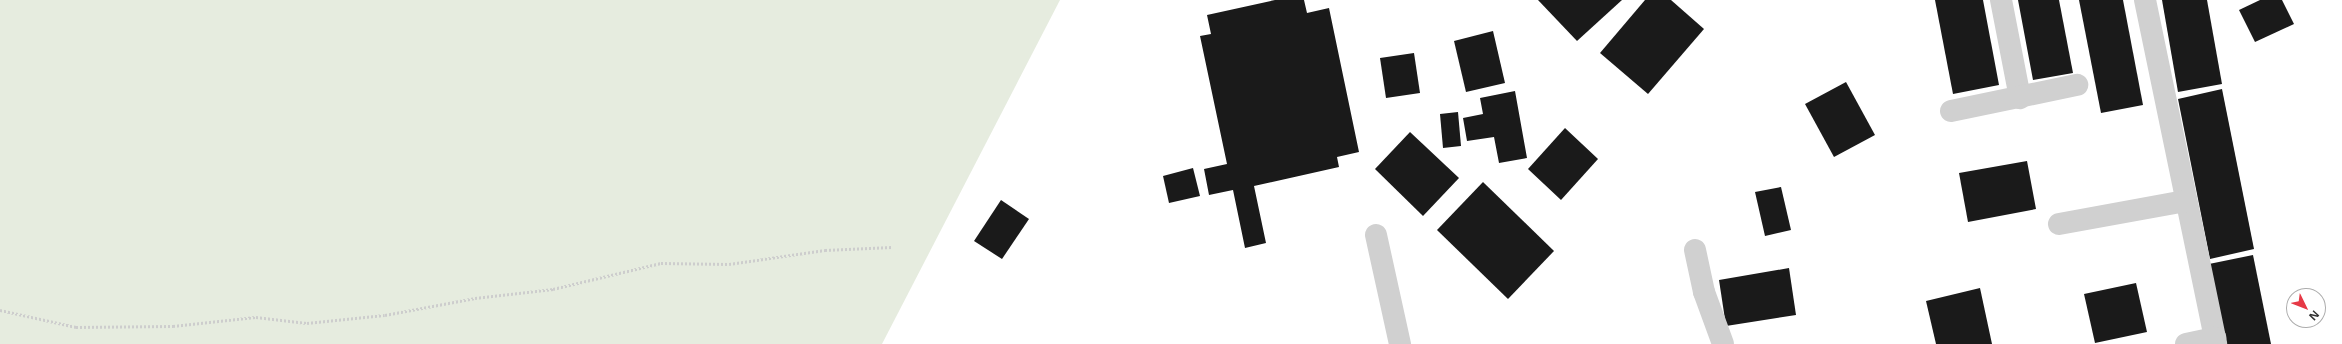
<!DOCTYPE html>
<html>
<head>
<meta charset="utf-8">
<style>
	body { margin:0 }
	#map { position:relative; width:2342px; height:344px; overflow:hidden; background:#fff; font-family:"Noto Sans",sans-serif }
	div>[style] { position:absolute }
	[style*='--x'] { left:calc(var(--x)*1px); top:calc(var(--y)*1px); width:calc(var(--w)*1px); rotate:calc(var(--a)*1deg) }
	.green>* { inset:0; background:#e6ecdf }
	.building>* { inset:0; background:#1a1a1a }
	.path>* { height:2.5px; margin-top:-1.25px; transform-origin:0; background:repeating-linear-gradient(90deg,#cdcdcd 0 2px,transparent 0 4px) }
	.minor>* { height:22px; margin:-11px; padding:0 11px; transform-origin:11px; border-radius:11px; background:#d0d0d0 }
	span { translate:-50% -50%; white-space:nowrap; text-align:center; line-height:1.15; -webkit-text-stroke:4px #fff; paint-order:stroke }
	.north { position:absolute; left:2286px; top:288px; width:40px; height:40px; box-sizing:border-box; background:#fff; border:1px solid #adadad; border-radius:50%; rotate:133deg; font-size:11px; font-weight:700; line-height:16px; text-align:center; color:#333 }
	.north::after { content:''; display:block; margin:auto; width:14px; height:18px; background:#e63946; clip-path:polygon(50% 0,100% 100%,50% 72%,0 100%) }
</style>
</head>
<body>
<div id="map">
	<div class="green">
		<div style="clip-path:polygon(0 0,1060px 0,882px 344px,0 344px)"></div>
	</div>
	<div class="building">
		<div style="clip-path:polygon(1275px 0,1304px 0,1307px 13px,1329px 8px,1359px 152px,1337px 157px,1339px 167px,1254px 186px,1266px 243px,1245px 248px,1233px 190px,1209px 195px,1204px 169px,1227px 164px,1200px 36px,1211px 34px,1207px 15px)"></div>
		<div style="clip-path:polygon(1538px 0,1622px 0,1577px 41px)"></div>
		<div style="clip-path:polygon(1645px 0,1671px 0,1704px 29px,1648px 94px,1600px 53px)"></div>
		<div style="clip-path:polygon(1935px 0,1983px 0,1999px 85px,1953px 94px)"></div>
		<div style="clip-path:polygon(2018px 0,2059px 0,2073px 73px,2033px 80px)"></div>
		<div style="clip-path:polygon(2079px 0,2123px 0,2143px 105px,2101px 113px)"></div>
		<div style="clip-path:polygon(2162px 0,2207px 0,2222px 84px,2178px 92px)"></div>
		<div style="clip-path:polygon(2260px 0,2282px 0,2294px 24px,2255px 42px,2239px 10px)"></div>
		<div style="clip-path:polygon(1493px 31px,1505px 83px,1466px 92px,1454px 41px)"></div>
		<div style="clip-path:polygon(1414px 53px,1420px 93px,1386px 98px,1380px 58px)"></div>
		<div style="clip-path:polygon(1846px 82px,1875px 135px,1834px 157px,1805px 104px)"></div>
		<div style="clip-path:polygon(2222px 89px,2254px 249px,2210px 259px,2178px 99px)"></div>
		<div style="clip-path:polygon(1515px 91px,1527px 158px,1499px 163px,1494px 137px,1467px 141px,1463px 118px,1483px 114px,1480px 98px)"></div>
		<div style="clip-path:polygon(1458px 112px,1461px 146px,1443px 148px,1440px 114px)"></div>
		<div style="clip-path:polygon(1565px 128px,1598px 159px,1561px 200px,1528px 169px)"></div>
		<div style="clip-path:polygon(1410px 132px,1459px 178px,1423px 216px,1375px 169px)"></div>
		<div style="clip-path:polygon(2027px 161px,2036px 209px,1968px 222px,1959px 173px)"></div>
		<div style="clip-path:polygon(1193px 168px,1200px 196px,1169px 203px,1163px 176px)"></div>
		<div style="clip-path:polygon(1483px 182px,1554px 251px,1508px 299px,1437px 230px)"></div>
		<div style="clip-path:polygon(1781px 187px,1791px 230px,1765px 236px,1755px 192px)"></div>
		<div style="clip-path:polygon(1001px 200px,1029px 219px,1002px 259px,974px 241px)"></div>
		<div style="clip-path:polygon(2253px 255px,2271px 344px,2226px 344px,2209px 264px)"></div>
		<div style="clip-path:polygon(1789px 268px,1796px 315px,1726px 326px,1719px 280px)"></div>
		<div style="clip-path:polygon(2136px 283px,2147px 332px,2095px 343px,2084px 294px)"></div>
		<div style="clip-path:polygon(1980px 288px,1992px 344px,1936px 344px,1926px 301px)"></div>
	</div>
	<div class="path">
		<div style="--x:0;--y:310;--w:78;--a:12.6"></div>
		<div style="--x:76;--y:327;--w:97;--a:-0.6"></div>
		<div style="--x:173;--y:326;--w:83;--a:-6.2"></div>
		<div style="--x:256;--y:317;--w:51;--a:6.7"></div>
		<div style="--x:307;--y:323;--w:78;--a:-5.9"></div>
		<div style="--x:385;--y:315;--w:92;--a:-10.7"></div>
		<div style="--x:475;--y:298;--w:79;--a:-6.6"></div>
		<div style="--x:553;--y:289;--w:111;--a:-13.5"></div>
		<div style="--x:661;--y:263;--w:68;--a:0.8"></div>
		<div style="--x:729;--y:264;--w:97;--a:-8.3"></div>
		<div style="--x:825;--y:250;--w:67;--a:-2.6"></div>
	</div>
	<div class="minor">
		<div style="--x:2001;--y:0;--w:100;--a:79"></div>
		<div style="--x:2145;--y:0;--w:351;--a:78.3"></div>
		<div style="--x:1951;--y:111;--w:129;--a:-11.7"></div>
		<div style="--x:2059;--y:224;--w:129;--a:-10.3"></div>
		<div style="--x:1376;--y:235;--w:112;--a:77.6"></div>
		<div style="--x:1695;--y:250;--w:43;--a:77.9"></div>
		<div style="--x:1704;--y:292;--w:55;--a:69.9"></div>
		<div style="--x:2186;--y:344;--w:30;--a:-12"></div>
	</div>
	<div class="north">N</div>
</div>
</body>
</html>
